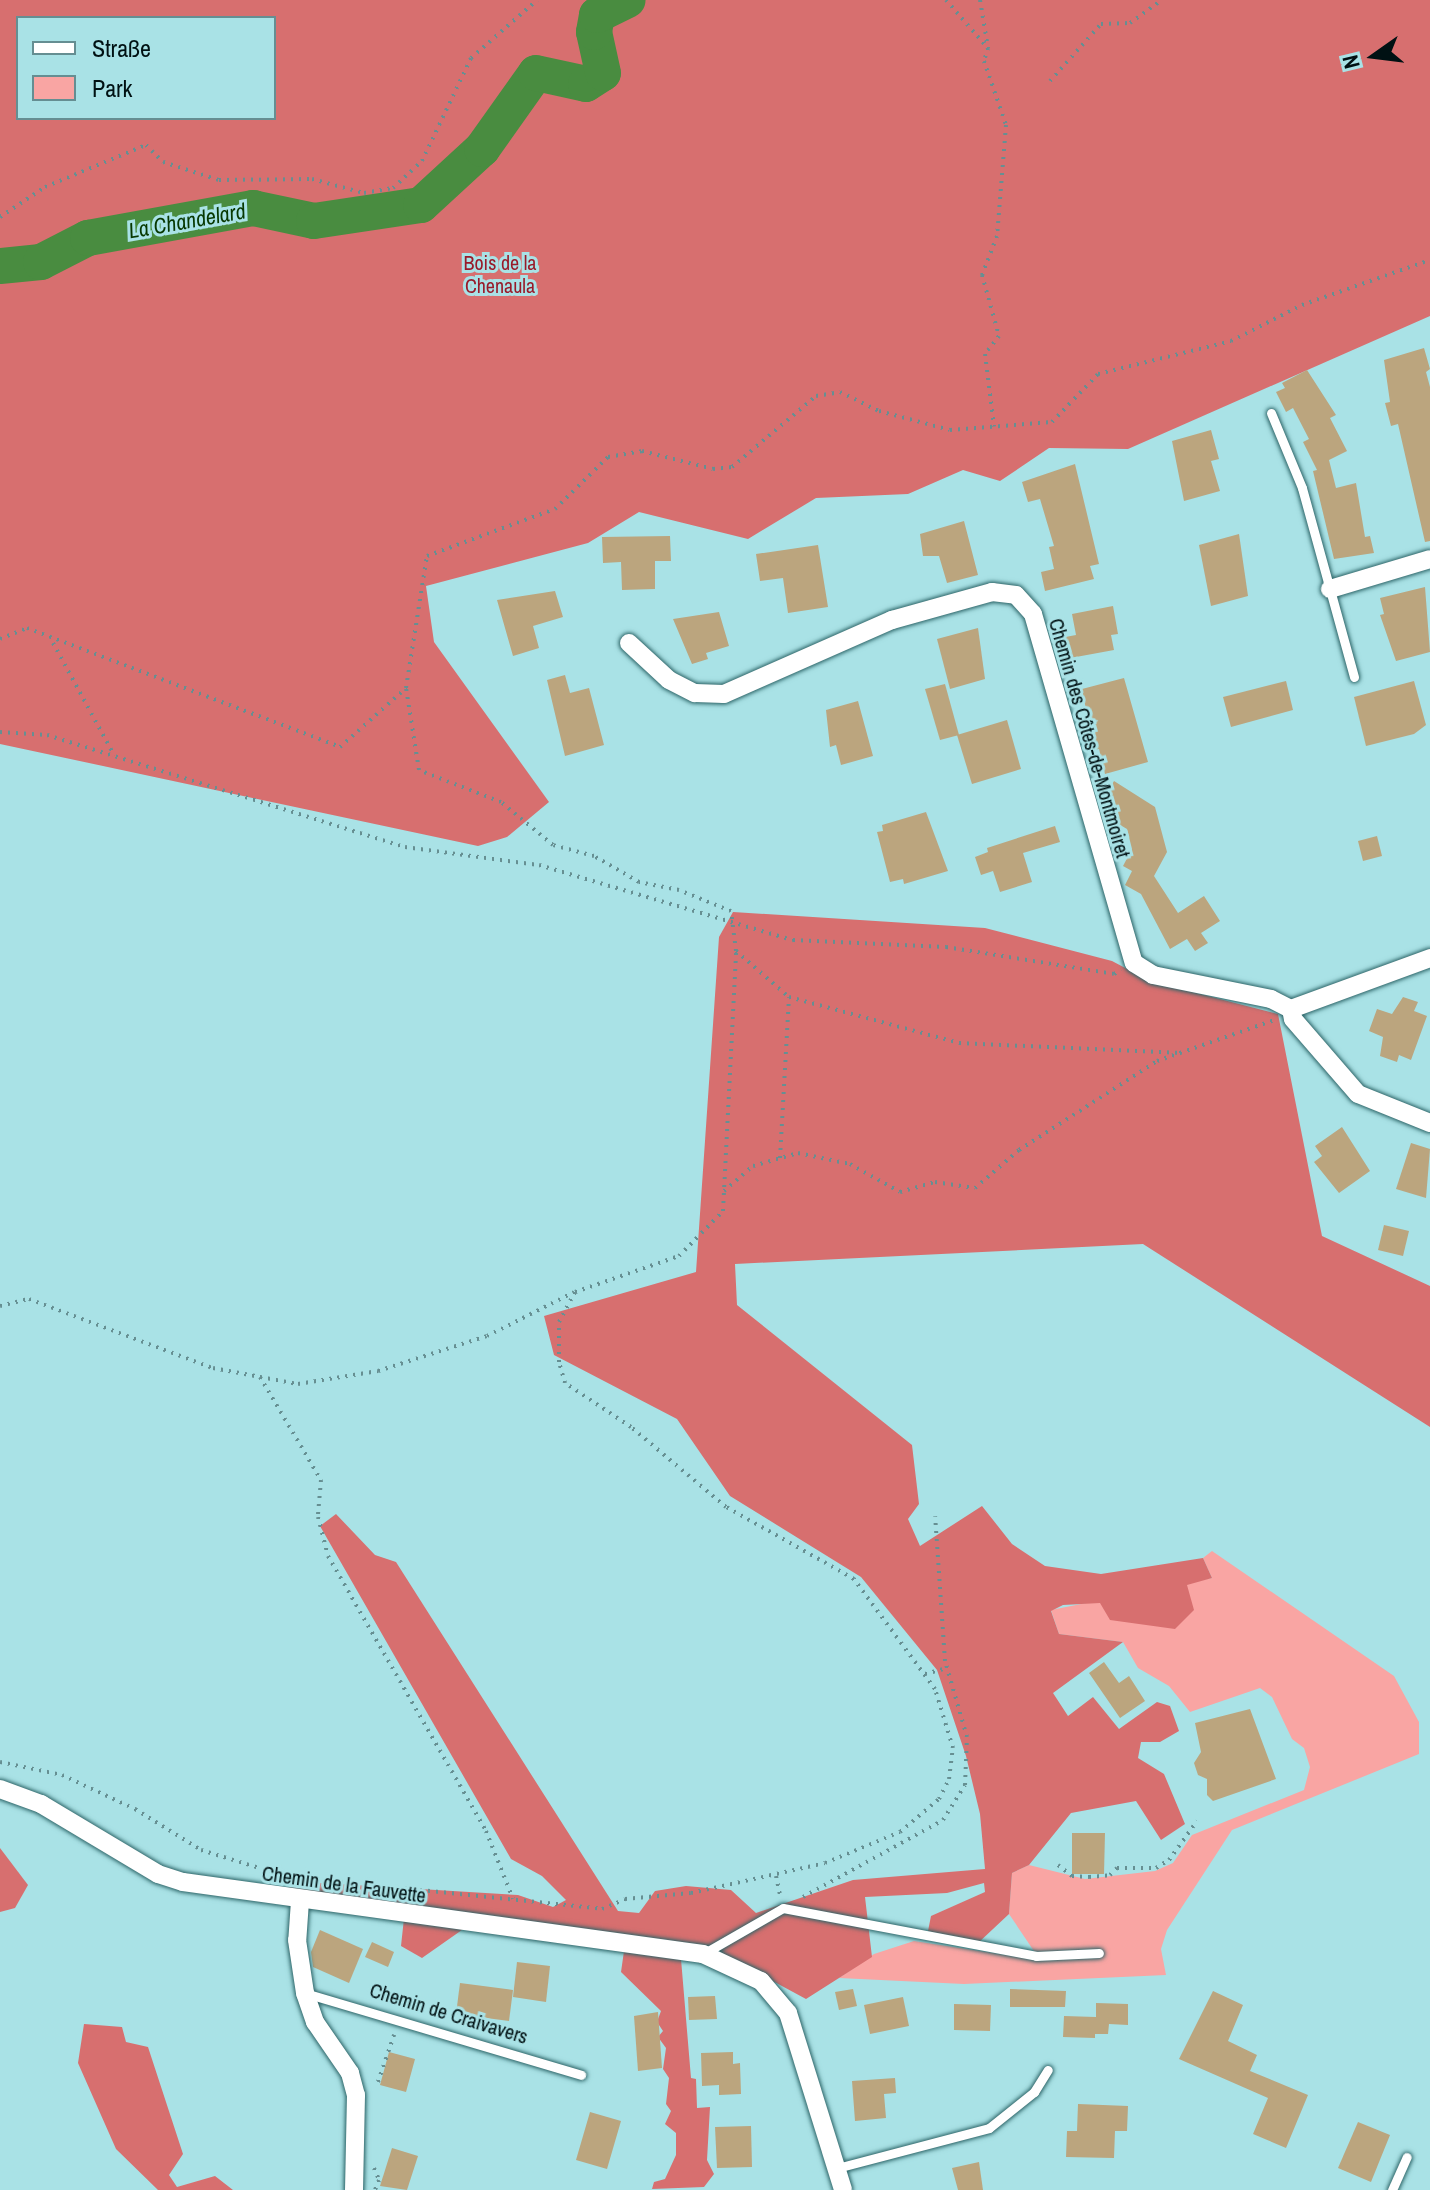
<!DOCTYPE html>
<html>
<head>
<meta charset="utf-8">
<style>
	body { margin:0 }
	#map { position:relative; width:1430px; height:2190px; overflow:hidden; background:#a9e2e6; font-family:"Archivo Narrow",sans-serif }
	div>[style] { position:absolute }
	[style*='--x'] { left:calc(var(--x)*1px); top:calc(var(--y)*1px); width:calc(var(--w)*1px); rotate:calc(var(--a)*1deg) }
	.green>* { inset:0; background:#f9a5a3 }
	.forest>* { inset:0; background:#d76f6f }
	.river>* { height:36px; margin:-18px; padding:0 18px; transform-origin:18px; border-radius:18px; background:#498c40 }
	.building>* { inset:0; background:#bba57e }
	.path>* { height:4px; margin-top:-2px; transform-origin:0; background:repeating-linear-gradient(90deg,#668f92 0 2px,transparent 0 8px) }
	.roads { filter:drop-shadow(0 0 2px #2d6568) drop-shadow(0 0 2px #2d6568) }
	.service>* { height:9px; margin:-4.5px; padding:0 4.5px; transform-origin:4.5px; border-radius:4.5px; background:#fff }
	.minor>* { height:18px; margin:-9px; padding:0 9px; transform-origin:9px; border-radius:9px; background:#fff }
	span { translate:-50% -50%; white-space:nowrap; text-align:center; line-height:1.15; -webkit-text-stroke:6px #a9e2e6; paint-order:stroke }
	.park-label { font-size:20px; color:#991a29 }
	.street-label { font-size:20px; color:#001113 }
	.water-label { font-size:22px; color:#073801; font-style:italic }
	.legend { position:absolute; left:16px; top:16px; width:260px; height:104px; box-sizing:border-box; background:#a9e2e6; border:2px solid #658e92; margin:0; padding:10px 14px; list-style:none; font-size:24px; color:#001113 }
	.legend li { display:flex; align-items:center; gap:16px; height:40px }
	.legend b { width:40px; border:2px solid #658e92 }
	.north { position:absolute; left:1334px; top:16px; width:80px; height:80px; -webkit-text-stroke:6px #a9e2e6; paint-order:stroke; rotate:256deg; font-size:22px; font-weight:700; line-height:32px; text-align:center; color:#001113 }
	.north::after { content:''; display:block; margin:auto; width:28px; height:36px; background:#001113; clip-path:polygon(50% 0,100% 100%,50% 72%,0 100%) }
</style>
</head>
<body>
<div id="map">
	<div class="green">
		<div style="clip-path:polygon(1212px 1551px,1394px 1676px,1419px 1722px,1419px 1754px,1232px 1830px,1167px 1930px,1161px 1949px,1166px 1975px,964px 1984px,839px 1978px,874px 1954px,914px 1941px,1040px 1960px,1009px 1914px,1012px 1873px,1029px 1865px,1085px 1879px,1155px 1871px,1173px 1863px,1192px 1835px,1304px 1790px,1310px 1767px,1304px 1748px,1292px 1739px,1272px 1697px,1260px 1688px,1190px 1712px,1169px 1686px,1138px 1668px,1123px 1642px,1059px 1634px,1051px 1610px,1212px 1578px,1203px 1558px)"></div>
	</div>
	<div class="forest">
		<div style="clip-path:polygon(evenodd,0 0,1430px 0,1430px 316px,1128px 449px,1049px 448px,1000px 481px,963px 470px,908px 494px,816px 498px,748px 539px,639px 512px,588px 543px,426px 586px,434px 642px,549px 802px,507px 837px,478px 846px,0 744px,0 0,18px 18px,274px 18px,274px 118px,18px 118px,18px 18px)"></div>
		<div style="clip-path:polygon(733px 912px,985px 928px,1112px 961px,1150px 981px,1278px 1014px,1322px 1236px,1430px 1286px,1430px 1427px,1143px 1244px,735px 1264px,737px 1305px,912px 1445px,919px 1504px,908px 1519px,920px 1546px,982px 1506px,1012px 1544px,1045px 1566px,1101px 1574px,1203px 1558px,1212px 1578px,1187px 1585px,1194px 1610px,1175px 1629px,1110px 1620px,1100px 1603px,1063px 1605px,1051px 1611px,1059px 1634px,1123px 1642px,1053px 1693px,1068px 1716px,1093px 1697px,1119px 1729px,1157px 1702px,1170px 1706px,1179px 1731px,1160px 1742px,1141px 1742px,1138px 1758px,1164px 1774px,1185px 1824px,1161px 1840px,1136px 1801px,1071px 1813px,1029px 1865px,1012px 1873px,1009px 1914px,977px 1944px,928px 1931px,931px 1916px,985px 1892px,984px 1883px,947px 1893px,865px 1897px,872px 1957px,806px 1999px,708px 1946px,479px 1918px,422px 1958px,401px 1946px,405px 1909px,290px 1896px,289px 1881px,518px 1895px,553px 1907px,566px 1900px,542px 1876px,511px 1859px,320px 1526px,336px 1514px,375px 1555px,396px 1562px,618px 1911px,639px 1913px,655px 1891px,686px 1886px,731px 1890px,756px 1913px,853px 1880px,985px 1869px,980px 1814px,966px 1756px,937px 1670px,861px 1577px,730px 1496px,677px 1419px,554px 1355px,544px 1316px,696px 1272px,719px 937px)"></div>
		<div style="clip-path:polygon(0 1848px,28px 1885px,15px 1908px,0 1912px)"></div>
		<div style="clip-path:polygon(624px 1951px,681px 1959px,691px 2078px,696px 2079px,697px 2108px,710px 2107px,707px 2160px,714px 2174px,704px 2187px,652px 2189px,654px 2182px,665px 2179px,676px 2155px,676px 2133px,665px 2124px,671px 2111px,666px 2104px,669px 2078px,663px 2069px,666px 2048px,658px 2037px,663px 2031px,657px 2022px,661px 2011px,621px 1972px)"></div>
		<div style="clip-path:polygon(84px 2024px,122px 2027px,126px 2042px,148px 2047px,183px 2154px,169px 2175px,177px 2187px,215px 2176px,233px 2190px,158px 2190px,116px 2149px,78px 2063px)"></div>
	</div>
	<div class="river">
		<div style="--x:0;--y:266;--w:41;--a:-5.6"></div>
		<div style="--x:41;--y:262;--w:53;--a:-27.1"></div>
		<div style="--x:88;--y:238;--w:168;--a:-10.3"></div>
		<div style="--x:253;--y:208;--w:62;--a:12"></div>
		<div style="--x:314;--y:221;--w:108;--a:-8.5"></div>
		<div style="--x:421;--y:205;--w:83;--a:-42.6"></div>
		<div style="--x:482;--y:149;--w:93;--a:-54.6"></div>
		<div style="--x:536;--y:73;--w:51;--a:12.4"></div>
		<div style="--x:586;--y:84;--w:20;--a:-33"></div>
		<div style="--x:603;--y:73;--w:42;--a:-102.4"></div>
		<div style="--x:594;--y:32;--w:17;--a:-80"></div>
		<div style="--x:597;--y:15;--w:34;--a:-26"></div>
	</div>
	<div class="building">
		<div style="clip-path:polygon(1424px 348px,1430px 369px,1426px 372px,1430px 387px,1430px 541px,1425px 542px,1398px 424px,1391px 426px,1385px 403px,1390px 402px,1384px 360px)"></div>
		<div style="clip-path:polygon(1307px 370px,1336px 415px,1330px 418px,1347px 451px,1329px 460px,1336px 488px,1356px 483px,1365px 537px,1370px 536px,1374px 553px,1334px 559px,1313px 471px,1317px 470px,1303px 442px,1309px 439px,1293px 408px,1286px 412px,1276px 392px,1285px 388px,1282px 383px)"></div>
		<div style="clip-path:polygon(1211px 430px,1219px 459px,1211px 461px,1220px 491px,1184px 501px,1172px 441px)"></div>
		<div style="clip-path:polygon(1075px 464px,1099px 564px,1090px 566px,1094px 579px,1045px 591px,1041px 572px,1054px 569px,1049px 547px,1054px 546px,1040px 499px,1028px 502px,1022px 482px)"></div>
		<div style="clip-path:polygon(964px 521px,978px 575px,947px 583px,939px 556px,923px 556px,920px 534px)"></div>
		<div style="clip-path:polygon(1239px 534px,1248px 596px,1211px 606px,1199px 545px)"></div>
		<div style="clip-path:polygon(670px 536px,671px 561px,655px 561px,655px 589px,622px 590px,621px 562px,603px 563px,602px 537px)"></div>
		<div style="clip-path:polygon(818px 545px,828px 607px,788px 613px,783px 578px,760px 581px,756px 554px)"></div>
		<div style="clip-path:polygon(1425px 587px,1430px 652px,1396px 661px,1380px 615px,1384px 614px,1380px 598px)"></div>
		<div style="clip-path:polygon(555px 591px,563px 617px,533px 626px,539px 648px,513px 656px,497px 600px)"></div>
		<div style="clip-path:polygon(1113px 606px,1118px 634px,1111px 635px,1114px 650px,1065px 659px,1060px 638px,1076px 635px,1072px 614px)"></div>
		<div style="clip-path:polygon(719px 612px,729px 646px,706px 653px,708px 659px,692px 664px,673px 619px)"></div>
		<div style="clip-path:polygon(978px 628px,985px 679px,950px 689px,937px 639px)"></div>
		<div style="clip-path:polygon(565px 675px,570px 693px,589px 688px,604px 745px,565px 756px,547px 680px)"></div>
		<div style="clip-path:polygon(1124px 678px,1148px 762px,1105px 774px,1099px 749px,1094px 750px,1082px 689px)"></div>
		<div style="clip-path:polygon(1286px 681px,1293px 710px,1231px 727px,1223px 697px)"></div>
		<div style="clip-path:polygon(1414px 681px,1426px 725px,1414px 734px,1366px 746px,1354px 697px)"></div>
		<div style="clip-path:polygon(945px 684px,959px 735px,940px 740px,925px 689px)"></div>
		<div style="clip-path:polygon(858px 701px,873px 756px,841px 765px,836px 745px,830px 747px,826px 710px)"></div>
		<div style="clip-path:polygon(1007px 720px,1021px 769px,972px 784px,957px 735px)"></div>
		<div style="clip-path:polygon(1114px 781px,1155px 807px,1167px 852px,1154px 876px,1178px 913px,1204px 896px,1220px 921px,1201px 933px,1208px 943px,1195px 951px,1187px 939px,1170px 949px,1141px 894px,1125px 885px,1132px 871px,1123px 866px,1132px 849px,1127px 829px,1110px 819px,1114px 811px,1101px 804px)"></div>
		<div style="clip-path:polygon(926px 812px,948px 871px,904px 884px,903px 879px,890px 882px,877px 832px,883px 831px,882px 825px)"></div>
		<div style="clip-path:polygon(1055px 826px,1060px 842px,1023px 853px,1032px 882px,1000px 892px,993px 871px,981px 875px,975px 857px,988px 852px,987px 848px)"></div>
		<div style="clip-path:polygon(1377px 836px,1382px 856px,1363px 861px,1358px 841px)"></div>
		<div style="clip-path:polygon(1403px 997px,1418px 1002px,1414px 1011px,1427px 1016px,1411px 1060px,1399px 1055px,1397px 1062px,1380px 1056px,1383px 1037px,1369px 1031px,1377px 1009px,1392px 1014px)"></div>
		<div style="clip-path:polygon(1342px 1127px,1370px 1171px,1339px 1193px,1314px 1162px,1322px 1156px,1315px 1146px)"></div>
		<div style="clip-path:polygon(1411px 1143px,1430px 1149px,1426px 1198px,1396px 1189px)"></div>
		<div style="clip-path:polygon(1384px 1225px,1409px 1231px,1403px 1256px,1378px 1250px)"></div>
		<div style="clip-path:polygon(1104px 1662px,1119px 1683px,1129px 1676px,1145px 1701px,1120px 1718px,1089px 1673px)"></div>
		<div style="clip-path:polygon(1250px 1709px,1276px 1779px,1213px 1801px,1207px 1795px,1207px 1779px,1198px 1775px,1194px 1763px,1201px 1752px,1195px 1723px)"></div>
		<div style="clip-path:polygon(1072px 1833px,1105px 1833px,1104px 1874px,1072px 1874px)"></div>
		<div style="clip-path:polygon(320px 1930px,363px 1949px,349px 1983px,313px 1967px,311px 1952px)"></div>
		<div style="clip-path:polygon(372px 1942px,394px 1952px,388px 1967px,365px 1957px)"></div>
		<div style="clip-path:polygon(517px 1962px,550px 1966px,546px 2002px,513px 1997px)"></div>
		<div style="clip-path:polygon(460px 1983px,513px 1990px,509px 2021px,456px 2014px)"></div>
		<div style="clip-path:polygon(853px 1989px,857px 2006px,839px 2010px,835px 1992px)"></div>
		<div style="clip-path:polygon(1010px 1989px,1066px 1991px,1065px 2007px,1010px 2007px)"></div>
		<div style="clip-path:polygon(1213px 1991px,1243px 2005px,1228px 2041px,1257px 2055px,1250px 2071px,1308px 2095px,1286px 2148px,1253px 2134px,1268px 2098px,1179px 2059px)"></div>
		<div style="clip-path:polygon(715px 1996px,717px 2019px,689px 2020px,688px 1997px)"></div>
		<div style="clip-path:polygon(903px 1997px,909px 2026px,870px 2034px,864px 2005px)"></div>
		<div style="clip-path:polygon(1096px 2003px,1128px 2004px,1128px 2025px,1109px 2024px,1108px 2034px,1095px 2034px,1095px 2038px,1063px 2037px,1064px 2016px,1096px 2017px)"></div>
		<div style="clip-path:polygon(954px 2004px,991px 2005px,990px 2031px,954px 2030px)"></div>
		<div style="clip-path:polygon(658px 2012px,662px 2068px,638px 2071px,634px 2016px)"></div>
		<div style="clip-path:polygon(389px 2052px,415px 2059px,406px 2092px,380px 2085px)"></div>
		<div style="clip-path:polygon(733px 2052px,733px 2064px,740px 2063px,741px 2094px,719px 2095px,719px 2085px,702px 2086px,701px 2053px)"></div>
		<div style="clip-path:polygon(895px 2078px,896px 2093px,884px 2094px,886px 2118px,855px 2121px,852px 2081px)"></div>
		<div style="clip-path:polygon(1078px 2104px,1128px 2106px,1127px 2131px,1115px 2131px,1114px 2158px,1066px 2157px,1067px 2131px,1077px 2131px)"></div>
		<div style="clip-path:polygon(590px 2112px,621px 2121px,607px 2169px,576px 2160px)"></div>
		<div style="clip-path:polygon(1358px 2122px,1390px 2135px,1371px 2182px,1338px 2168px)"></div>
		<div style="clip-path:polygon(751px 2126px,752px 2167px,717px 2168px,715px 2127px)"></div>
		<div style="clip-path:polygon(392px 2148px,418px 2156px,407px 2190px,380px 2186px)"></div>
		<div style="clip-path:polygon(979px 2162px,983px 2190px,958px 2190px,952px 2168px)"></div>
	</div>
	<div class="path">
		<div style="--x:946;--y:0;--w:61;--a:49"></div>
		<div style="--x:980;--y:0;--w:49;--a:80.5"></div>
		<div style="--x:988;--y:48;--w:14;--a:107"></div>
		<div style="--x:984;--y:61;--w:68;--a:71"></div>
		<div style="--x:1006;--y:125;--w:111;--a:94.6"></div>
		<div style="--x:997;--y:236;--w:42;--a:111"></div>
		<div style="--x:982;--y:275;--w:63;--a:74.4"></div>
		<div style="--x:999;--y:336;--w:23;--a:128"></div>
		<div style="--x:985;--y:354;--w:73;--a:82.9"></div>
		<div style="--x:1050;--y:81;--w:76;--a:-48.2"></div>
		<div style="--x:1101;--y:24;--w:29;--a:-2"></div>
		<div style="--x:1130;--y:23;--w:39;--a:-36"></div>
		<div style="--x:0;--y:217;--w:54;--a:-33.7"></div>
		<div style="--x:45;--y:187;--w:109;--a:-22.6"></div>
		<div style="--x:146;--y:145;--w:24;--a:45"></div>
		<div style="--x:163;--y:162;--w:59;--a:17.8"></div>
		<div style="--x:219;--y:180;--w:93;--a:-0.6"></div>
		<div style="--x:312;--y:179;--w:54;--a:15.1"></div>
		<div style="--x:364;--y:193;--w:29;--a:-10"></div>
		<div style="--x:393;--y:188;--w:40;--a:-43"></div>
		<div style="--x:422;--y:161;--w:114;--a:-64.6"></div>
		<div style="--x:471;--y:58;--w:88;--a:-41.3"></div>
		<div style="--x:0;--y:639;--w:29;--a:-22"></div>
		<div style="--x:27;--y:628;--w:335;--a:20.8"></div>
		<div style="--x:340;--y:747;--w:89;--a:-41.8"></div>
		<div style="--x:406;--y:688;--w:134;--a:-81"></div>
		<div style="--x:427;--y:556;--w:136;--a:-20.2"></div>
		<div style="--x:555;--y:509;--w:74;--a:-44.5"></div>
		<div style="--x:608;--y:457;--w:35;--a:-10"></div>
		<div style="--x:642;--y:451;--w:73;--a:14.2"></div>
		<div style="--x:713;--y:469;--w:19;--a:-6"></div>
		<div style="--x:732;--y:467;--w:110;--a:-40.2"></div>
		<div style="--x:816;--y:396;--w:24;--a:-9"></div>
		<div style="--x:840;--y:392;--w:43;--a:26"></div>
		<div style="--x:879;--y:411;--w:73;--a:15"></div>
		<div style="--x:950;--y:430;--w:102;--a:-4.5"></div>
		<div style="--x:1052;--y:422;--w:66;--a:-46.2"></div>
		<div style="--x:1098;--y:374;--w:137;--a:-13.9"></div>
		<div style="--x:1231;--y:341;--w:80;--a:-26.9"></div>
		<div style="--x:1302;--y:305;--w:136;--a:-19.4"></div>
		<div style="--x:53;--y:643;--w:128;--a:61.4"></div>
		<div style="--x:0;--y:732;--w:47;--a:3.7"></div>
		<div style="--x:47;--y:735;--w:375;--a:17.4"></div>
		<div style="--x:405;--y:847;--w:135;--a:7.7"></div>
		<div style="--x:539;--y:865;--w:265;--a:16.5"></div>
		<div style="--x:793;--y:940;--w:153;--a:2.6"></div>
		<div style="--x:946;--y:947;--w:170;--a:9.1"></div>
		<div style="--x:1114;--y:974;--w:8;--a:-30"></div>
		<div style="--x:736;--y:951;--w:70;--a:41"></div>
		<div style="--x:789;--y:997;--w:176;--a:15.1"></div>
		<div style="--x:959;--y:1043;--w:223;--a:2.6"></div>
		<div style="--x:780;--y:1158;--w:161;--a:-86.8"></div>
		<div style="--x:724;--y:1191;--w:38;--a:-41"></div>
		<div style="--x:753;--y:1166;--w:47;--a:-16.1"></div>
		<div style="--x:798;--y:1153;--w:53;--a:11.9"></div>
		<div style="--x:850;--y:1164;--w:57;--a:29.2"></div>
		<div style="--x:900;--y:1192;--w:36;--a:-16"></div>
		<div style="--x:935;--y:1182;--w:40;--a:8.5"></div>
		<div style="--x:975;--y:1188;--w:58;--a:-40.8"></div>
		<div style="--x:1019;--y:1150;--w:164;--a:-32.8"></div>
		<div style="--x:1157;--y:1061;--w:125;--a:-19.2"></div>
		<div style="--x:0;--y:1306;--w:30;--a:-14"></div>
		<div style="--x:29;--y:1299;--w:197;--a:20.6"></div>
		<div style="--x:213;--y:1368;--w:86;--a:10.7"></div>
		<div style="--x:298;--y:1384;--w:81;--a:-9.2"></div>
		<div style="--x:378;--y:1371;--w:114;--a:-17.8"></div>
		<div style="--x:487;--y:1336;--w:97;--a:-26.8"></div>
		<div style="--x:260;--y:1377;--w:120;--a:59.4"></div>
		<div style="--x:321;--y:1480;--w:37;--a:95"></div>
		<div style="--x:318;--y:1517;--w:40;--a:75.6"></div>
		<div style="--x:328;--y:1556;--w:317;--a:60.1"></div>
		<div style="--x:486;--y:1831;--w:73;--a:68.3"></div>
		<div style="--x:925;--y:1674;--w:23;--a:-15"></div>
		<div style="--x:0;--y:1762;--w:63;--a:11.8"></div>
		<div style="--x:62;--y:1775;--w:81;--a:25"></div>
		<div style="--x:135;--y:1809;--w:78;--a:31.8"></div>
		<div style="--x:201;--y:1850;--w:88;--a:17.2"></div>
		<div style="--x:285;--y:1876;--w:319;--a:5.9"></div>
		<div style="--x:602;--y:1909;--w:25;--a:-23"></div>
		<div style="--x:625;--y:1899;--w:66;--a:-5.2"></div>
		<div style="--x:691;--y:1893;--w:137;--a:-12.6"></div>
		<div style="--x:825;--y:1863;--w:81;--a:-22.5"></div>
		<div style="--x:900;--y:1832;--w:51;--a:-40.2"></div>
		<div style="--x:939;--y:1799;--w:22;--a:-63"></div>
		<div style="--x:949;--y:1779;--w:31;--a:-83"></div>
		<div style="--x:953;--y:1748;--w:62;--a:-107"></div>
		<div style="--x:935;--y:1689;--w:137;--a:-126.4"></div>
		<div style="--x:854;--y:1579;--w:147;--a:-150.6"></div>
		<div style="--x:726;--y:1507;--w:124;--a:-139.9"></div>
		<div style="--x:631;--y:1427;--w:79;--a:-146.3"></div>
		<div style="--x:565;--y:1383;--w:22;--a:-106"></div>
		<div style="--x:559;--y:1362;--w:40;--a:-90"></div>
		<div style="--x:559;--y:1322;--w:34;--a:-62"></div>
		<div style="--x:575;--y:1292;--w:110;--a:-19.1"></div>
		<div style="--x:679;--y:1256;--w:63;--a:-45.6"></div>
		<div style="--x:723;--y:1211;--w:260;--a:-87.1"></div>
		<div style="--x:736;--y:951;--w:40;--a:-97.1"></div>
		<div style="--x:731;--y:911;--w:56;--a:-158"></div>
		<div style="--x:679;--y:890;--w:41;--a:-168.7"></div>
		<div style="--x:639;--y:882;--w:52;--a:-150"></div>
		<div style="--x:594;--y:856;--w:42;--a:-165"></div>
		<div style="--x:553;--y:845;--w:67;--a:-140.4"></div>
		<div style="--x:501;--y:802;--w:88;--a:-158.7"></div>
		<div style="--x:419;--y:770;--w:83;--a:-99"></div>
		<div style="--x:1058;--y:1865;--w:18;--a:38"></div>
		<div style="--x:1072;--y:1876;--w:17;--a:3"></div>
		<div style="--x:1089;--y:1877;--w:21;--a:-5"></div>
		<div style="--x:1110;--y:1875;--w:10;--a:-45"></div>
		<div style="--x:1117;--y:1868;--w:39;--a:0"></div>
		<div style="--x:1156;--y:1868;--w:15;--a:-32"></div>
		<div style="--x:1169;--y:1860;--w:48;--a:-54.3"></div>
		<div style="--x:776;--y:1876;--w:19;--a:78"></div>
		<div style="--x:803;--y:1897;--w:160;--a:-28.8"></div>
		<div style="--x:943;--y:1820;--w:41;--a:-57.8"></div>
		<div style="--x:965;--y:1785;--w:48;--a:-87.6"></div>
		<div style="--x:967;--y:1737;--w:79;--a:-106.1"></div>
		<div style="--x:945;--y:1661;--w:145;--a:-93.9"></div>
		<div style="--x:378;--y:2082;--w:50;--a:-71.2"></div>
		<div style="--x:374;--y:2168;--w:13;--a:67"></div>
		<div style="--x:379;--y:2180;--w:11;--a:112"></div>
	</div>
	<div class="roads">
		<div class="service">
			<div style="--x:1271;--y:413;--w:81;--a:67.5"></div>
			<div style="--x:1302;--y:488;--w:196;--a:74.6"></div>
			<div style="--x:703;--y:1954;--w:92;--a:-29.9"></div>
			<div style="--x:783;--y:1908;--w:258;--a:10.7"></div>
			<div style="--x:1036;--y:1956;--w:63;--a:-2.7"></div>
			<div style="--x:305;--y:1993;--w:288;--a:16.5"></div>
			<div style="--x:837;--y:2168;--w:157;--a:-14.7"></div>
			<div style="--x:989;--y:2128;--w:58;--a:-38.7"></div>
			<div style="--x:1034;--y:2092;--w:26;--a:-58"></div>
			<div style="--x:1392;--y:2190;--w:36;--a:-66"></div>
		</div>
		<div class="minor">
			<div style="--x:1330;--y:589;--w:104;--a:-16.7"></div>
			<div style="--x:629;--y:643;--w:54;--a:42.8"></div>
			<div style="--x:669;--y:680;--w:29;--a:27"></div>
			<div style="--x:695;--y:693;--w:29;--a:2"></div>
			<div style="--x:724;--y:694;--w:184;--a:-23.8"></div>
			<div style="--x:892;--y:620;--w:104;--a:-15.6"></div>
			<div style="--x:992;--y:592;--w:24;--a:7"></div>
			<div style="--x:1016;--y:595;--w:25;--a:48"></div>
			<div style="--x:1033;--y:614;--w:363;--a:73.9"></div>
			<div style="--x:1134;--y:963;--w:22;--a:32"></div>
			<div style="--x:1153;--y:975;--w:120;--a:11.5"></div>
			<div style="--x:1271;--y:999;--w:22;--a:27"></div>
			<div style="--x:1291;--y:1009;--w:10;--a:79"></div>
			<div style="--x:1293;--y:1019;--w:99;--a:49.1"></div>
			<div style="--x:1358;--y:1094;--w:78;--a:21.9"></div>
			<div style="--x:1291;--y:1009;--w:148;--a:-20.1"></div>
			<div style="--x:0;--y:1789;--w:44;--a:20.1"></div>
			<div style="--x:41;--y:1804;--w:136;--a:30.9"></div>
			<div style="--x:158;--y:1874;--w:26;--a:18"></div>
			<div style="--x:183;--y:1882;--w:525;--a:7.88"></div>
			<div style="--x:703;--y:1954;--w:64;--a:25"></div>
			<div style="--x:761;--y:1981;--w:42;--a:49.8"></div>
			<div style="--x:788;--y:2013;--w:185;--a:72.7"></div>
			<div style="--x:300;--y:1901;--w:39;--a:94"></div>
			<div style="--x:297;--y:1940;--w:54;--a:81.4"></div>
			<div style="--x:305;--y:1993;--w:31;--a:71"></div>
			<div style="--x:315;--y:2022;--w:62;--a:55.5"></div>
			<div style="--x:350;--y:2073;--w:23;--a:75"></div>
			<div style="--x:356;--y:2095;--w:95;--a:91.2"></div>
		</div>
	</div>
	<div class="park-label">
		<span style="left:500px;top:274px">Bois de la<br>Chenaula</span>
	</div>
	<div class="street-label">
		<span style="left:1090px;top:738px;rotate:74deg">Chemin des Côtes-de-Montmoiret</span>
		<span style="left:344px;top:1884px;rotate:8deg">Chemin de la Fauvette</span>
		<span style="left:449px;top:2013px;rotate:17deg">Chemin de Craivavers</span>
	</div>
	<div class="water-label">
		<span style="left:187px;top:221px;rotate:-10deg">La Chandelard</span>
	</div>
	<ul class="legend">
	<li><b style="height:10px;background:#fff"></b>Straße</li>
	<li><b style="height:22px;background:#f9a5a3"></b>Park</li>
	</ul>
	<div class="north">N</div>
</div>
</body>
</html>
